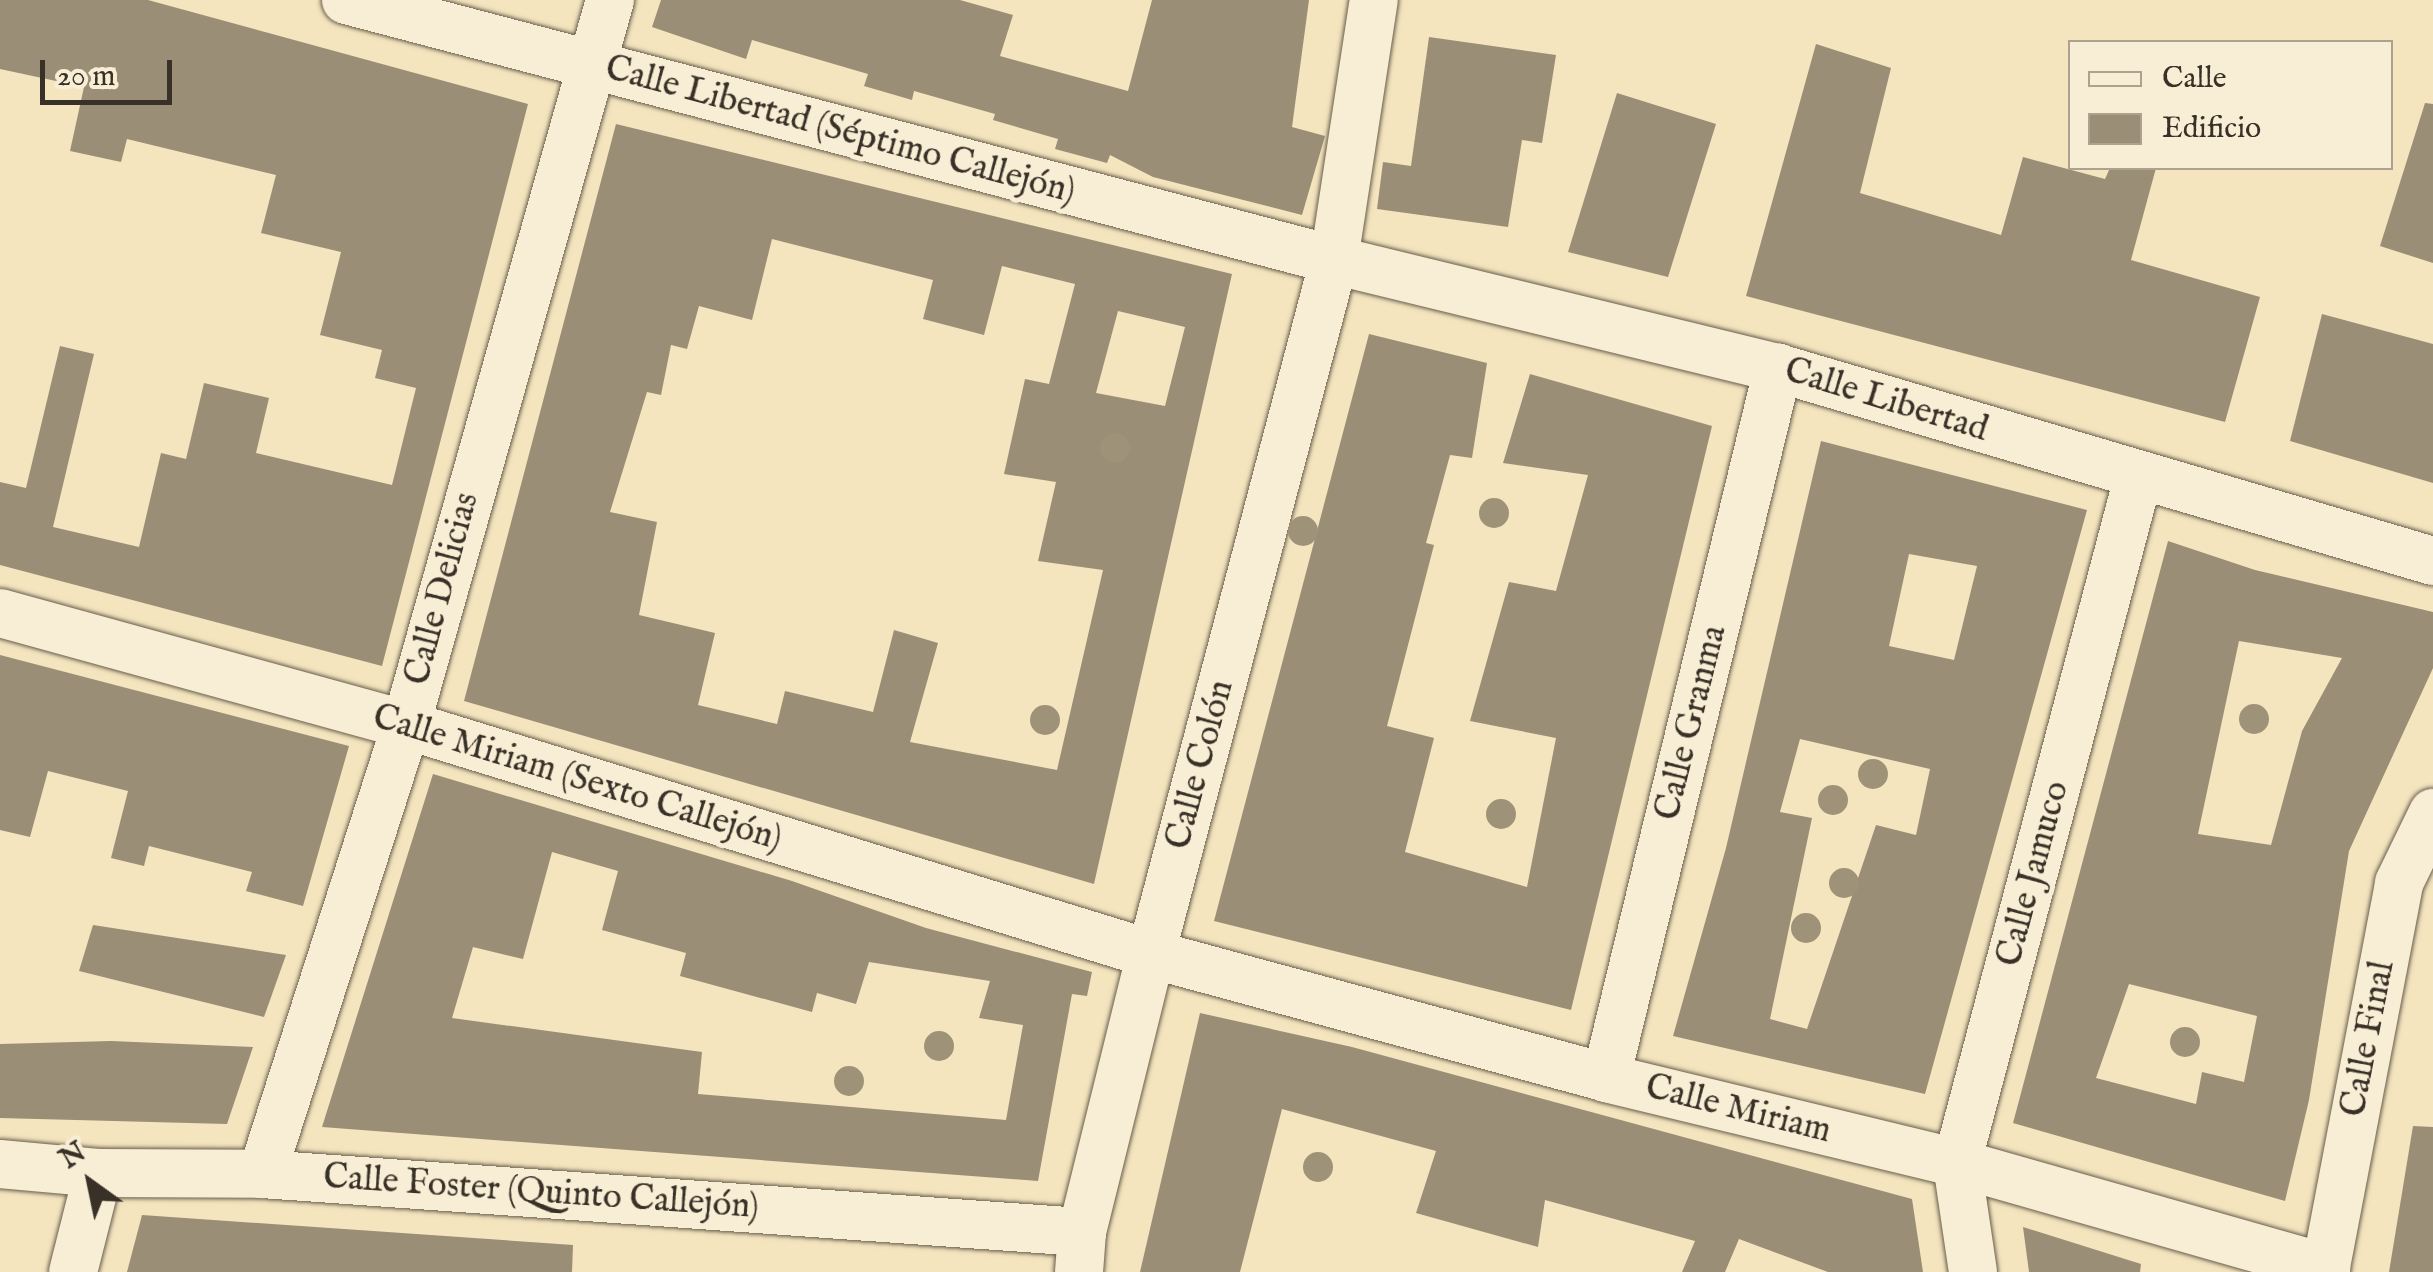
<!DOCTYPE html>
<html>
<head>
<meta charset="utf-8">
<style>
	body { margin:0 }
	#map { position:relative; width:2433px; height:1272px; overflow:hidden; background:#f4e5be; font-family:"IM FELL English",serif }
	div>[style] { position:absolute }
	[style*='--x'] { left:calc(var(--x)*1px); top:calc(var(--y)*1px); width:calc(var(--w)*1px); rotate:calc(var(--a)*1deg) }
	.building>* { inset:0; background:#9a8e76 }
	.roads { filter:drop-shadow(0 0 2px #685d4d) drop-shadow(0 0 2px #685d4d) }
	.minor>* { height:48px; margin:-24px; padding:0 24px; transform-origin:24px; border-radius:24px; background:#f8eed5 }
	.trees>* { width:30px; height:30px; margin:-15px; border-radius:50%; background:#9e9279 }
	span { translate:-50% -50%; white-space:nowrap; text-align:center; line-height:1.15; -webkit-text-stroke:10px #f8eed5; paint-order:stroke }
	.street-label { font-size:35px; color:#393027 }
	.legend { position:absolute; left:2068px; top:40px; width:325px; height:130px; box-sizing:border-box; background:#f8eed5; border:2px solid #aca28f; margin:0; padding:12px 18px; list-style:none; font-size:30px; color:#393027 }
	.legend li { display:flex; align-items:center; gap:20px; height:50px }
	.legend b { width:50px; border:2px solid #aca28f }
	.north { position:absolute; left:40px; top:1132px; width:100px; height:100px; -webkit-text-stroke:8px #f8eed5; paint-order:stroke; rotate:327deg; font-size:28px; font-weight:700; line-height:40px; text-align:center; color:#393027 }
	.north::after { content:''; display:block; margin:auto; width:35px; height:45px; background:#393027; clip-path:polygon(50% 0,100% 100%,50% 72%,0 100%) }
	.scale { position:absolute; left:40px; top:60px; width:132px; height:45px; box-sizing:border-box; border:5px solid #393027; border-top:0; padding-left:12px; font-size:30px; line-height:35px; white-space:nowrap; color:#393027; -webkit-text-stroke:8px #f8eed5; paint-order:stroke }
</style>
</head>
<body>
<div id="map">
	<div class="building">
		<div style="clip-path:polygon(0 0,148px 0,528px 104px,382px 666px,0 565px,0 482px,26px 488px,60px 346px,94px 354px,53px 527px,139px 547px,161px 453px,186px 459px,204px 383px,269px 398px,256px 453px,392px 485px,416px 388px,375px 378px,382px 350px,320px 335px,341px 252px,261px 233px,276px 175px,127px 139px,121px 162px,70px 151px,84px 87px,0 69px)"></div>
		<div style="clip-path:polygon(661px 0,960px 0,1013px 15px,1000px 56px,1128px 91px,1152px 0,1309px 0,1292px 127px,1325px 136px,1302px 215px,1153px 177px,1110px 155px,1107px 163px,1055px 149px,1058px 139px,993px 120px,995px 114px,914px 91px,912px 100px,864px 86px,868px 74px,752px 40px,746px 59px,652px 27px)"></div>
		<div style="clip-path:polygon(1429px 37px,1556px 55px,1542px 143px,1522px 140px,1508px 227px,1377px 209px,1383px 162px,1411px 166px)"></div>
		<div style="clip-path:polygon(1816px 44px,1891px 68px,1860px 193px,2001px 235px,2023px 157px,2105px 179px,2110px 168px,2156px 168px,2131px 260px,2260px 297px,2225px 422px,1746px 296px)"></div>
		<div style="clip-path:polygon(1617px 93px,1716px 124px,1668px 277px,1568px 252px)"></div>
		<div style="clip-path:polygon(2425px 103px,2433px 104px,2433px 263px,2380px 246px)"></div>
		<div style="clip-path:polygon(evenodd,616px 124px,1232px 274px,1094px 884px,464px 701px,616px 124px,772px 239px,933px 280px,923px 319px,984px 335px,1002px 266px,1075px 284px,1049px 384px,1025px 379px,1004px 474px,1056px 482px,1038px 561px,1103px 570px,1057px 770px,910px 742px,938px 643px,894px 630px,873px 712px,785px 691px,777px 724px,698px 705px,715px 633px,639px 615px,657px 522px,610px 512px,647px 392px,661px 395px,671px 345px,687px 349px,699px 306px,752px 320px,772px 239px,616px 124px,1118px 311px,1185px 327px,1165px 406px,1096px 393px,1118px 311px)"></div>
		<div style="clip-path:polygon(2322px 314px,2433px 344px,2433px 483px,2290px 441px)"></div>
		<div style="clip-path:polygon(1369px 334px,1487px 363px,1472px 458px,1450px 455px,1426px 543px,1434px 545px,1387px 726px,1434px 738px,1405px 852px,1527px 887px,1556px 738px,1470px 721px,1509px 582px,1556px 591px,1588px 475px,1503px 463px,1530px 374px,1712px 426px,1571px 1010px,1214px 921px)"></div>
		<div style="clip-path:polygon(evenodd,1821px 441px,2087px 510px,1925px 1094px,1673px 1036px,1726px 848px,1821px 441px,1909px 554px,1977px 566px,1954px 660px,1889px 646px,1909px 554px,1821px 441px,1800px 739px,1930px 769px,1916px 835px,1876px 825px,1807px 1029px,1770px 1019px,1812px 818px,1780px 812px,1800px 739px)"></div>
		<div style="clip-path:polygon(evenodd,2168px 541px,2255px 570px,2433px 612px,2433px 668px,2349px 851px,2309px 1100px,2285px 1201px,2013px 1123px,2168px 541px,2239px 641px,2342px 658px,2302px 731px,2271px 845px,2198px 834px,2239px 641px,2168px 541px,2129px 984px,2257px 1016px,2244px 1082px,2202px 1072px,2196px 1104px,2096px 1078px,2129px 984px)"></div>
		<div style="clip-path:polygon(0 655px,349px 746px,303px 906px,246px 891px,252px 872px,149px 846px,144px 866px,111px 858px,128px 791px,48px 771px,30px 837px,0 830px)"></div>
		<div style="clip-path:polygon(evenodd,433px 774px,792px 881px,926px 928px,1092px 972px,1087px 996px,1072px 994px,1038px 1181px,322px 1127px,433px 774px,552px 852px,618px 871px,602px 930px,686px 953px,680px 976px,812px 1012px,817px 993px,856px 1004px,869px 962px,990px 981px,979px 1018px,1023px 1025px,1006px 1120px,698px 1094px,702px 1052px,452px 1018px,473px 947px,523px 959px,552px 852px)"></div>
		<div style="clip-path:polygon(93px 925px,242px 948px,286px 955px,264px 1017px,79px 971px)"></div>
		<div style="clip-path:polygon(1200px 1013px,1352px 1047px,1912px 1199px,1923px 1272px,1828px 1272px,1739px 1239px,1725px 1272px,1682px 1272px,1695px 1241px,1545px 1200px,1538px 1247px,1416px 1213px,1436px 1151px,1282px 1109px,1240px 1272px,1140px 1272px)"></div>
		<div style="clip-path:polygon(111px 1041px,253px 1047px,227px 1124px,0 1118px,0 1044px)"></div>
		<div style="clip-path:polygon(2413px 1126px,2433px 1127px,2433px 1272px,2389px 1272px)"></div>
		<div style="clip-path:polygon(142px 1215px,573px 1245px,572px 1272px,127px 1272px)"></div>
		<div style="clip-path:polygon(2023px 1227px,2141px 1264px,2140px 1272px,2029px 1272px)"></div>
	</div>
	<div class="roads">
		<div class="minor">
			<div style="--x:346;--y:0;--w:1022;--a:14.74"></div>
			<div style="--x:1334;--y:260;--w:457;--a:13.7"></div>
			<div style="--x:1778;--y:368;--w:683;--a:16.42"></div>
			<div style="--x:0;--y:613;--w:421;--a:15.4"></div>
			<div style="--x:406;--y:725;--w:779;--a:17.09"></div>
			<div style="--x:1151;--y:954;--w:472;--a:15.2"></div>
			<div style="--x:1606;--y:1078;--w:361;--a:13.6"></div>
			<div style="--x:1957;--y:1163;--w:384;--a:15.9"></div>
			<div style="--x:1606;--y:1078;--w:731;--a:-76.38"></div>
			<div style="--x:0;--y:1164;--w:98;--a:5.2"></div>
			<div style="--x:98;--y:1173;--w:164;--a:0.3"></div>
			<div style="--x:262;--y:1174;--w:822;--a:4.05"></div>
			<div style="--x:262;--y:1174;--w:472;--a:-72.2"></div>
			<div style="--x:406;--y:725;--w:753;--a:-74.28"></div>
			<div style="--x:73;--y:1272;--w:102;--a:-75.8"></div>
			<div style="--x:1079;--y:1272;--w:40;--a:-85.7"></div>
			<div style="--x:1082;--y:1232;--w:286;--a:-76.1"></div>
			<div style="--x:1151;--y:954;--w:718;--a:-75.23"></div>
			<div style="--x:1334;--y:260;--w:263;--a:-81.3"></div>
			<div style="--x:1973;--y:1272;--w:110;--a:-98.4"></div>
			<div style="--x:1957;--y:1163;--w:709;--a:-75.2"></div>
			<div style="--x:2325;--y:1272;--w:396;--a:-79.2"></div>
			<div style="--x:2399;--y:883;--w:78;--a:-64.1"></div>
		</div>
	</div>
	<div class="trees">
		<div style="left:1115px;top:448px"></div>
		<div style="left:1494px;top:513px"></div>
		<div style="left:1303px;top:531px"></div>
		<div style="left:2254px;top:719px"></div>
		<div style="left:1045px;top:720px"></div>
		<div style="left:1873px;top:774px"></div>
		<div style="left:1833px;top:800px"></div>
		<div style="left:1501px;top:814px"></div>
		<div style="left:1844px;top:883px"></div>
		<div style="left:1806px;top:928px"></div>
		<div style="left:2185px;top:1042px"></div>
		<div style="left:939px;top:1046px"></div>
		<div style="left:849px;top:1081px"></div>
		<div style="left:1318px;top:1167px"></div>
	</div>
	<div class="street-label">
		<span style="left:840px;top:131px;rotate:15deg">Calle Libertad (Séptimo Callejón)</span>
		<span style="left:1886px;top:401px;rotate:17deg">Calle Libertad</span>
		<span style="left:443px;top:589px;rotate:-75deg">Calle Delicias</span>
		<span style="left:1692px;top:723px;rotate:-76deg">Calle Granma</span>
		<span style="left:1201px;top:765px;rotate:-75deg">Calle Colón</span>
		<span style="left:577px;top:779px;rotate:17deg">Calle Miriam (Sexto Callejón)</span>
		<span style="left:2034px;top:874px;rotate:-75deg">Calle Jamuco</span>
		<span style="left:2369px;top:1039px;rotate:-79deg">Calle Final</span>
		<span style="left:1738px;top:1110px;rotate:14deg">Calle Miriam</span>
		<span style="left:541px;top:1193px;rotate:4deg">Calle Foster (Quinto Callejón)</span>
	</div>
	<ul class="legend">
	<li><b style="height:12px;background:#f8eed5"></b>Calle</li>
	<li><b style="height:28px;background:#9a8e76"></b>Edificio</li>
	</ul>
	<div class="north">N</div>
	<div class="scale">20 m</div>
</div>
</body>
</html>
